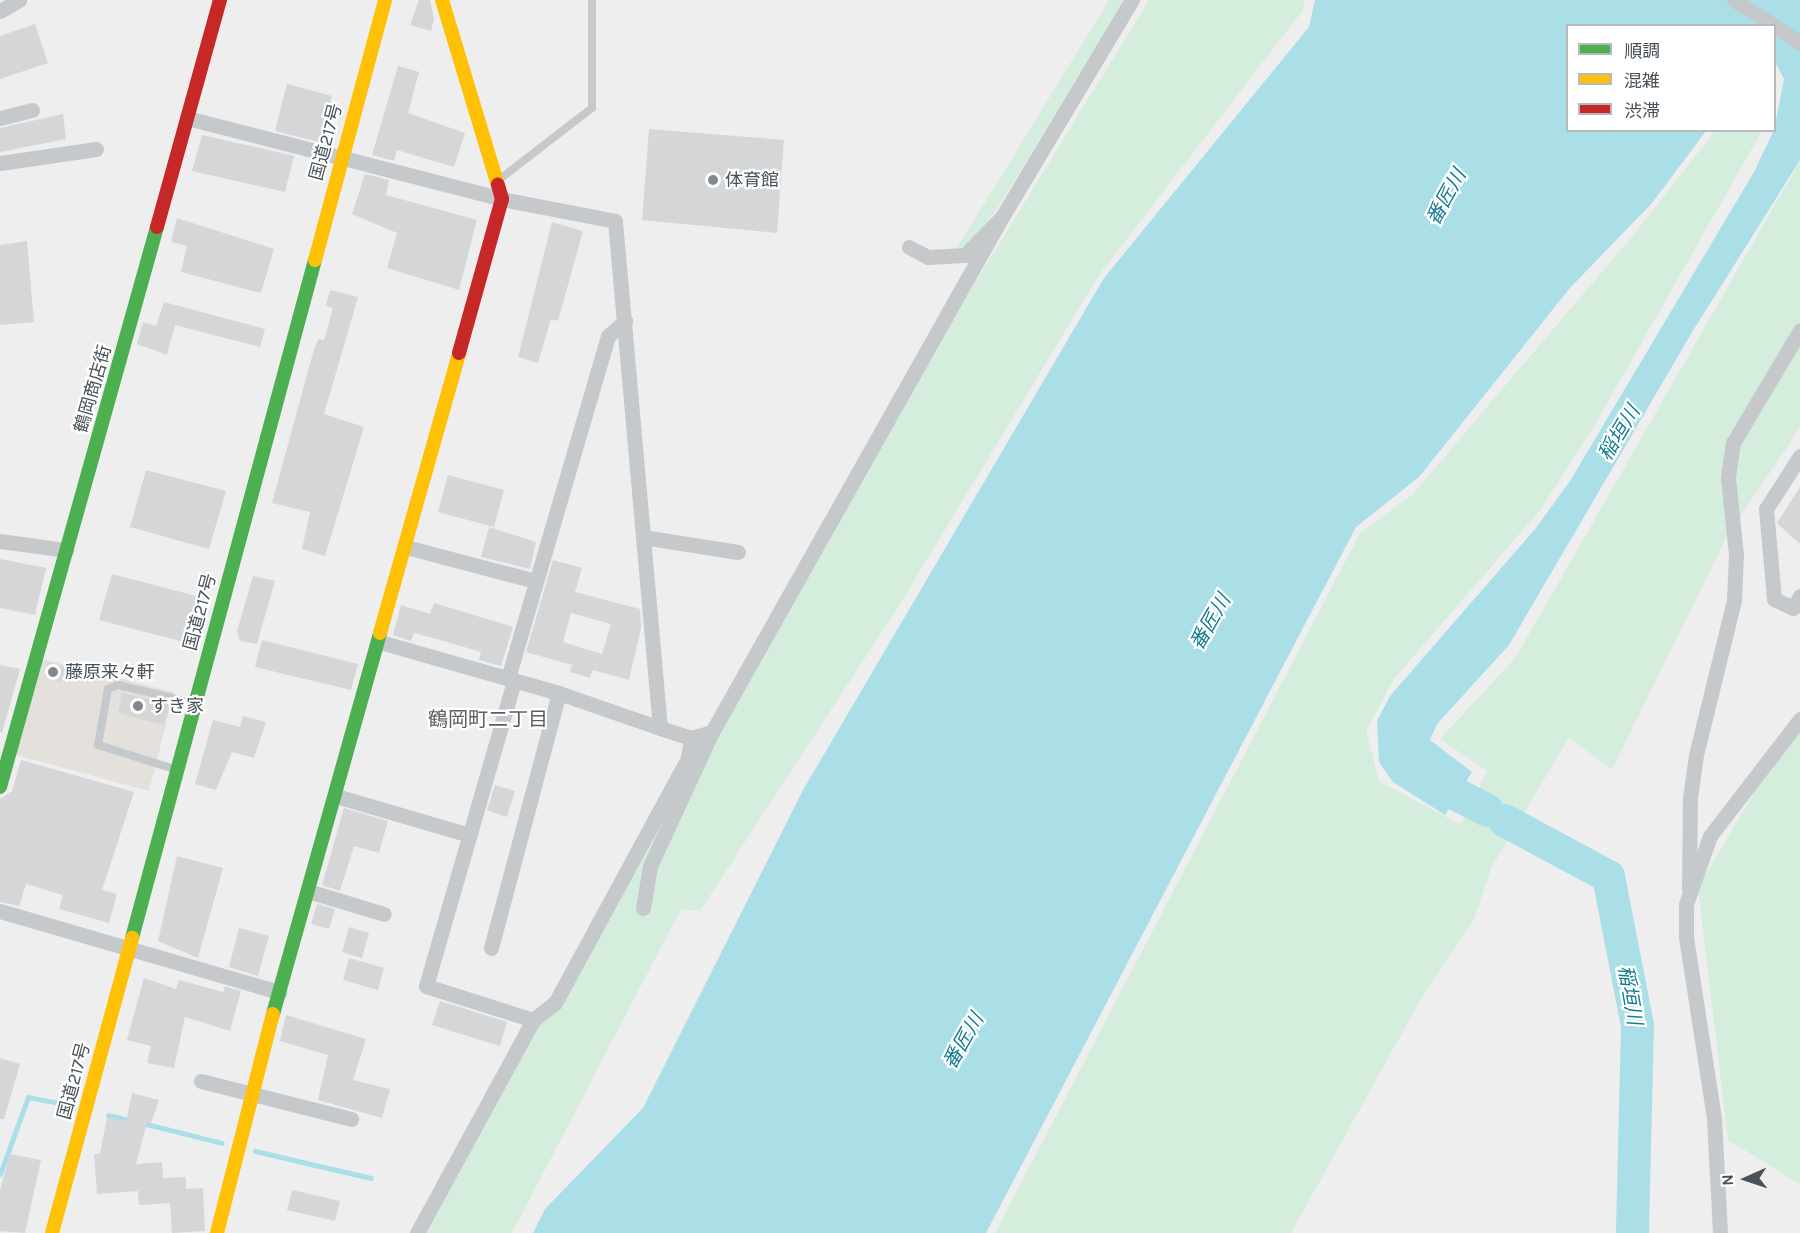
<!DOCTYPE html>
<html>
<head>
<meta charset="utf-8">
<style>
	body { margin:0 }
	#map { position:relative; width:1800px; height:1233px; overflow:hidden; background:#efeeee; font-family:Karla,"Noto Sans JP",sans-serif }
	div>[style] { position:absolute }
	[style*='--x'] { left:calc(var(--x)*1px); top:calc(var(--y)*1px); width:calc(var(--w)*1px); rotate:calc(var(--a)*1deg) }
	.commercial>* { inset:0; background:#e4e1dc }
	.green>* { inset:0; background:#d4eddc }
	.water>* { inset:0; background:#abdfe8 }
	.stream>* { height:5px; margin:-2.5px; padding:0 2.5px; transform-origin:2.5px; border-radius:2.5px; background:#abdfe8 }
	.river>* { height:33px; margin:-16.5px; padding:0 16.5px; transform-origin:16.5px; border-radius:16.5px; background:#abdfe8 }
	.building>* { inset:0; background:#d5d6d7 }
	.lane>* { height:8px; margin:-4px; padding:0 4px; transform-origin:4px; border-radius:4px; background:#c6c9cb }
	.street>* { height:15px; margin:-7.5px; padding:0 7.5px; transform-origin:7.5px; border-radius:7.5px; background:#c6c9cb }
	.fast>* { height:14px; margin:-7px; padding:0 7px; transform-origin:7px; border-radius:7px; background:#4caf50 }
	.slow>* { height:14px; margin:-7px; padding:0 7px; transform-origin:7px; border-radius:7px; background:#ffc107 }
	.jam>* { height:14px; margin:-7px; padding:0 7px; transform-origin:7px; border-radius:7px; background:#c62828 }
	.dots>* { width:16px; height:16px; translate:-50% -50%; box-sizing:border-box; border:3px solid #fff; border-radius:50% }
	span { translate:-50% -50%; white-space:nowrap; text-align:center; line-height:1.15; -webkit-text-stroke:4.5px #fff; paint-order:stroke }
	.street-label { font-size:18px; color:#47525a }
	.poi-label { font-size:18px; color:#47525a }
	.left { translate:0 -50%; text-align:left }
	.water-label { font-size:20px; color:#157c91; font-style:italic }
	.neighbourhood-label { font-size:20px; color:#5b5e62 }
	.legend { position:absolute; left:1566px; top:24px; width:210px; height:108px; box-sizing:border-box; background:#fff; border:2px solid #b5babd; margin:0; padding:8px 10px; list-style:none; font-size:18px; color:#47525a }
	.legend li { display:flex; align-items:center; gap:12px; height:30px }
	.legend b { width:30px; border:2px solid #b5babd }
	.north { position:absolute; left:1716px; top:1149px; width:60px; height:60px; -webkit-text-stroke:4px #fff; paint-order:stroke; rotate:267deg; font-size:16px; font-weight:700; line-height:24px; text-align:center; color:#47525a }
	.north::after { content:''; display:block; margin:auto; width:21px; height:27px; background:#47525a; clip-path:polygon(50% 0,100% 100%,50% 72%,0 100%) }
</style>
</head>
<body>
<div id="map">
	<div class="commercial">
		<div style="clip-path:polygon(42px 659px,174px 692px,149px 791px,16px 755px)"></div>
	</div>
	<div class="green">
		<div style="clip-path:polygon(1109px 0,1126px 0,997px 209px,965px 250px,957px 248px)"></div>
		<div style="clip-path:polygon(1149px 0,1304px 0,1303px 10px,1099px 275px,902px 601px,700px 911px,681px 909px,512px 1233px,425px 1233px,534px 1033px,975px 283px)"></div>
		<div style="clip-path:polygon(1715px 131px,1762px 131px,1594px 426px,1541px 509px,1394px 679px,1366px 731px,1379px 781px,1461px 825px,1487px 771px,1440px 739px,1516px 657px,1800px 161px,1800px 428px,1727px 536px,1612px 770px,1569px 738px,1491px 868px,1474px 919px,1422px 997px,1291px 1233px,995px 1233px,1360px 533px,1412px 495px,1635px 233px)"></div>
		<div style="clip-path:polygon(1800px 728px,1800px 1184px,1728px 1140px,1698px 887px,1763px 778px)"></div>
	</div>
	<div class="water">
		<div style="clip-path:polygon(1315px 0,1800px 0,1800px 160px,1691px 334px,1509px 645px,1437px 724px,1430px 740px,1472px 772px,1445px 815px,1393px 782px,1379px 762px,1377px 721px,1390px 696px,1536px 528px,1570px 481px,1754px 172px,1774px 130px,1784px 79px,1775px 62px,1774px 26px,1568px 26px,1568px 130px,1706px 131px,1652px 203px,1569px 289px,1419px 477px,1356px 527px,986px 1233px,533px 1233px,545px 1209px,643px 1108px,803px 790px,1104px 278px,1309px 27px)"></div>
	</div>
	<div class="stream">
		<div style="--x:108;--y:1115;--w:26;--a:13"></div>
		<div style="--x:142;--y:1123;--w:82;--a:14"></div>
		<div style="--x:255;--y:1151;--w:119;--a:13.1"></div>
		<div style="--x:0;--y:1174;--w:82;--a:-70"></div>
		<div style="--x:28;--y:1097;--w:31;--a:11"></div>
	</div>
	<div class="river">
		<div style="--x:1427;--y:766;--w:21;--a:61"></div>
		<div style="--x:1437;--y:784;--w:56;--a:27.5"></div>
		<div style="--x:1504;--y:820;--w:118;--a:28.3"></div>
		<div style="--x:1608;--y:876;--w:152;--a:79"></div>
		<div style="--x:1637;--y:1025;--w:208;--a:91.4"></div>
	</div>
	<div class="building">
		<div style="clip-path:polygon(419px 0,430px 0,434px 19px,431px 31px,410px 25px)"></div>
		<div style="clip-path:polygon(35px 24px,48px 63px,0 79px,0 36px)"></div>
		<div style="clip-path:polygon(398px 66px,419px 72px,408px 113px,465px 133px,454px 167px,397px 150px,394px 161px,372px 155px)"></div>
		<div style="clip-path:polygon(287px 84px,332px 96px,319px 142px,275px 131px)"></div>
		<div style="clip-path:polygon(63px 114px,66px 139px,0 152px,0 128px)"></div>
		<div style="clip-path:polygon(649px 129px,784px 140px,777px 233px,642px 220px)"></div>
		<div style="clip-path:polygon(202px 135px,294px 156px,285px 192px,192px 171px)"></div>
		<div style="clip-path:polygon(365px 174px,389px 180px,386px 195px,477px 220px,459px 290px,387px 268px,397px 233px,352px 214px)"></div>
		<div style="clip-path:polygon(177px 218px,274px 249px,261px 293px,181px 272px,187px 246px,171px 242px)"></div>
		<div style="clip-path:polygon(552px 222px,583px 231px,558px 321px,551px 319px,538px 363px,518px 357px)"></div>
		<div style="clip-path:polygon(27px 241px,34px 322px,0 325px,0 245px)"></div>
		<div style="clip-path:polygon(330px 290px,358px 297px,324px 414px,364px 427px,325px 556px,302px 549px,310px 512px,272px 503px,313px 353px,318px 339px,324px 340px,333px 308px,326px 306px)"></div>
		<div style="clip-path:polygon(164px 302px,265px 329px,260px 347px,175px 325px,167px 355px,137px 344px,143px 322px,156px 326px)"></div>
		<div style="clip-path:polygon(146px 470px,226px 491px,209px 549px,130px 527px)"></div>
		<div style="clip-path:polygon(448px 475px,504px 490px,494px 527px,438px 512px)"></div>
		<div style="clip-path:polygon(1800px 487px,1800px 544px,1777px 523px)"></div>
		<div style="clip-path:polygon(489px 527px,536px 542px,530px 569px,481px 557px)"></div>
		<div style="clip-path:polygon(0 559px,46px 568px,35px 615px,0 608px)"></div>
		<div style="clip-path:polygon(evenodd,553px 560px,582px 568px,575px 592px,640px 609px,641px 628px,629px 680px,593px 670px,590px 678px,570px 672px,572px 665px,526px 652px,553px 560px,571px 613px,611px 624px,602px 654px,563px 642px,571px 613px)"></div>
		<div style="clip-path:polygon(112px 574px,200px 597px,184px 642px,99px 620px)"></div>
		<div style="clip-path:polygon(253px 576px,275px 581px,257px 644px,240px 641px,237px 631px)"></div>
		<div style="clip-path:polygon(434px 603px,513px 627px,501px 666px,479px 660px,481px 652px,444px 641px,414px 633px,411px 641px,393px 635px,401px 605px,430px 614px)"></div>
		<div style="clip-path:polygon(262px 640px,358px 664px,351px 690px,255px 667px)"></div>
		<div style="clip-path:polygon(48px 662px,65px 667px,61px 682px,44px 678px)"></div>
		<div style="clip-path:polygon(0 665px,20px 669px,2px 733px,0 732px)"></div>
		<div style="clip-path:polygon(122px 693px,170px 704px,164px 725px,118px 713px)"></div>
		<div style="clip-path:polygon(243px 716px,266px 722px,254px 758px,232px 752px,216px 790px,195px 784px,213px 720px,240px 727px)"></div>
		<div style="clip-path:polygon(21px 760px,134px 792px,102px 890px,117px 894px,109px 923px,59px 909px,63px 895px,26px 884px,19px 906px,0 902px,0 799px,12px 791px)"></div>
		<div style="clip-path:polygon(495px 785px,515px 791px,507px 817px,487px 810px)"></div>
		<div style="clip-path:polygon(344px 808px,388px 821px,379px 853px,354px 846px,340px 891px,322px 885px)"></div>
		<div style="clip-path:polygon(177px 856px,223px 868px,198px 958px,158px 941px)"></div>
		<div style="clip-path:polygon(317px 904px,335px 909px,329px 929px,311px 924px)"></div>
		<div style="clip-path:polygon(349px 927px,369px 933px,362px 958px,342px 952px)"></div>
		<div style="clip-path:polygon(239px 928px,269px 936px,258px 976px,229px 967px)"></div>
		<div style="clip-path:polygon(349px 958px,384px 968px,378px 990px,343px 980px)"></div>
		<div style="clip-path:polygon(144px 978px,176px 989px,179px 980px,223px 992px,225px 986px,241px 991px,230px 1031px,185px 1017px,174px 1068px,147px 1063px,151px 1046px,127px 1040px)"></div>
		<div style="clip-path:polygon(440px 1001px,507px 1022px,500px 1046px,432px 1025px)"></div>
		<div style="clip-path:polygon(286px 1015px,366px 1039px,353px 1080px,390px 1089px,382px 1118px,318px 1100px,328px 1055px,280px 1041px)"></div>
		<div style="clip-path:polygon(0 1058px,20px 1064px,4px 1119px,0 1119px)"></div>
		<div style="clip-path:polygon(132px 1093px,159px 1100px,151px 1123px,147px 1122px,136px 1164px,162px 1162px,163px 1178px,186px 1177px,186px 1189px,203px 1188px,205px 1231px,172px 1233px,170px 1203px,139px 1205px,138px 1191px,97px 1194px,94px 1154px,100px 1154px,107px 1117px,126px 1122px)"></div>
		<div style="clip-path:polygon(10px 1154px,41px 1160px,25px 1233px,0 1231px,0 1190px)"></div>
		<div style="clip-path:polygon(292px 1190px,340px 1201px,335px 1221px,287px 1210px)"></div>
	</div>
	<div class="lane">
		<div style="--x:500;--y:179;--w:116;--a:-37.7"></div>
		<div style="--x:592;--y:108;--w:108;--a:-90"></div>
		<div style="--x:171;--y:768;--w:77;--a:-162.5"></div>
		<div style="--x:98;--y:745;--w:57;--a:-79.9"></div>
		<div style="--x:108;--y:689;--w:11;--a:-22"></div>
		<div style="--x:118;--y:685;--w:74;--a:13.3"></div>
	</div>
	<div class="street">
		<div style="--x:1734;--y:0;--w:48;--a:33"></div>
		<div style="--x:0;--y:11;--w:22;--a:-30"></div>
		<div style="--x:1774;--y:26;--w:31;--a:33"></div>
		<div style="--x:0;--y:118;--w:33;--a:-14"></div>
		<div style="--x:187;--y:118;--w:325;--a:14.4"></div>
		<div style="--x:502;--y:199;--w:115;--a:11"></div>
		<div style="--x:615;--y:221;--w:509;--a:84.93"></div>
		<div style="--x:660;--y:728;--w:107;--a:-160.9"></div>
		<div style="--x:559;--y:693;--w:186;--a:-164.1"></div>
		<div style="--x:0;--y:163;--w:97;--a:-8.3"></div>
		<div style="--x:909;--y:247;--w:21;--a:28"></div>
		<div style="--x:928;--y:257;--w:37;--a:-3"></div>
		<div style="--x:965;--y:255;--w:53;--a:-45.8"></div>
		<div style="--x:1002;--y:217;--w:253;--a:-59.1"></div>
		<div style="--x:1800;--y:456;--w:63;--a:122.7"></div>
		<div style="--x:1766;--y:509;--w:90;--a:84.9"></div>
		<div style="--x:1774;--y:599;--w:21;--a:25"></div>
		<div style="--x:1793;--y:608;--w:14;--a:-60"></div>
		<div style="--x:643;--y:537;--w:96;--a:9"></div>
		<div style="--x:0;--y:541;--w:67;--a:7.8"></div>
		<div style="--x:406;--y:547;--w:134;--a:14.7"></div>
		<div style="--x:508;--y:678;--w:356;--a:-73.7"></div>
		<div style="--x:608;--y:336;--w:23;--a:-41"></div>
		<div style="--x:514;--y:681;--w:317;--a:106.1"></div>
		<div style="--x:426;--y:986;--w:112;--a:17.6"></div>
		<div style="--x:660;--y:728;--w:33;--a:18"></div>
		<div style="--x:691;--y:738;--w:22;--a:-16"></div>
		<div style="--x:712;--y:732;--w:591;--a:-60.62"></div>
		<div style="--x:336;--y:796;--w:139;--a:16.3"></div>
		<div style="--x:1689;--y:889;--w:91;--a:-89.4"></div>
		<div style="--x:1690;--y:798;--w:43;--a:-82.1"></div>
		<div style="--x:1696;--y:755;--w:160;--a:-76.2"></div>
		<div style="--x:1734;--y:600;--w:45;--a:-87.5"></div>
		<div style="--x:1736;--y:555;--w:78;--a:-95.9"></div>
		<div style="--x:1728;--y:477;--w:34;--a:-82"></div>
		<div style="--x:1733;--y:443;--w:131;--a:-59.3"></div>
		<div style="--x:308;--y:891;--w:79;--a:16.8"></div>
		<div style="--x:643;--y:908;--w:43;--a:-80.5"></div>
		<div style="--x:650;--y:866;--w:148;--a:-65.2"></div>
		<div style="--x:0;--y:911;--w:291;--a:16.2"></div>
		<div style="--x:491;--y:948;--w:264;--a:-75.1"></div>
		<div style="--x:201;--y:1081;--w:155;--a:14.2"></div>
		<div style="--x:417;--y:1233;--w:243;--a:-61.4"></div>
		<div style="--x:533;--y:1020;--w:28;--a:-38"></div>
		<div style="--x:555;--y:1003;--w:279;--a:-61.5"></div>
		<div style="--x:688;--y:758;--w:20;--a:-81"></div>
		<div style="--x:1720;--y:1233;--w:115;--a:-93"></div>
		<div style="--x:1714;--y:1118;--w:183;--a:-98.8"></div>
		<div style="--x:1686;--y:937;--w:33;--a:-90"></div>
		<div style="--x:1686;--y:904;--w:72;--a:-70.6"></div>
		<div style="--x:1710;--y:836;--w:148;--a:-52.4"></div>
	</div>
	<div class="fast">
		<div style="--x:0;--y:787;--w:582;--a:-74.34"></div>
		<div style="--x:132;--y:938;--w:702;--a:-74.9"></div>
		<div style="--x:273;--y:1014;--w:396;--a:-74.3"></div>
	</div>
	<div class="slow">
		<div style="--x:442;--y:0;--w:193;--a:73.2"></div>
		<div style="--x:315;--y:260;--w:269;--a:-74.9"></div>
		<div style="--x:380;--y:633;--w:291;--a:-74.2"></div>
		<div style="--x:52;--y:1233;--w:306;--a:-74.8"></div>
		<div style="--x:217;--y:1233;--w:226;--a:-75.7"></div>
	</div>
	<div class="jam">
		<div style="--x:157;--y:227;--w:236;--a:-74.5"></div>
		<div style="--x:459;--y:353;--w:160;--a:-74.4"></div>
		<div style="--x:502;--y:199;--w:15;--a:-106"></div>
	</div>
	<div class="dots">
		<div style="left:713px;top:180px;background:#82898e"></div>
		<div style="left:53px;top:672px;background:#82898e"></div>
		<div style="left:138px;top:706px;background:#82898e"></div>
	</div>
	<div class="street-label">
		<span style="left:326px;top:142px;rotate:-75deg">国道217号</span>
		<span style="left:93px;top:389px;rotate:-74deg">鶴岡商店街</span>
		<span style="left:200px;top:612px;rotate:-75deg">国道217号</span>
		<span style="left:74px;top:1081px;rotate:-75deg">国道217号</span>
	</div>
	<div class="poi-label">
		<span class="left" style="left:725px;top:180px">体育館</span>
		<span class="left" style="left:65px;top:672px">藤原来々軒</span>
		<span class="left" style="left:150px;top:706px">すき家</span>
	</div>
	<div class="water-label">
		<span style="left:1446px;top:197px;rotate:-61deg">番匠川</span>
		<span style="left:1619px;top:433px;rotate:-59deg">稲垣川</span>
		<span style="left:1210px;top:622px;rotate:-60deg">番匠川</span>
		<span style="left:1630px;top:995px;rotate:80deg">稲垣川</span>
		<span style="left:963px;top:1041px;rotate:-60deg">番匠川</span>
	</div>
	<div class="neighbourhood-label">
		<span style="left:488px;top:719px">鶴岡町二丁目</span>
	</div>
	<ul class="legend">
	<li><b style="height:8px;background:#4caf50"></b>順調</li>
	<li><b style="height:8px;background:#ffc107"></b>混雑</li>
	<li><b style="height:8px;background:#c62828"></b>渋滞</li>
	</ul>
	<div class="north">N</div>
</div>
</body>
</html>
